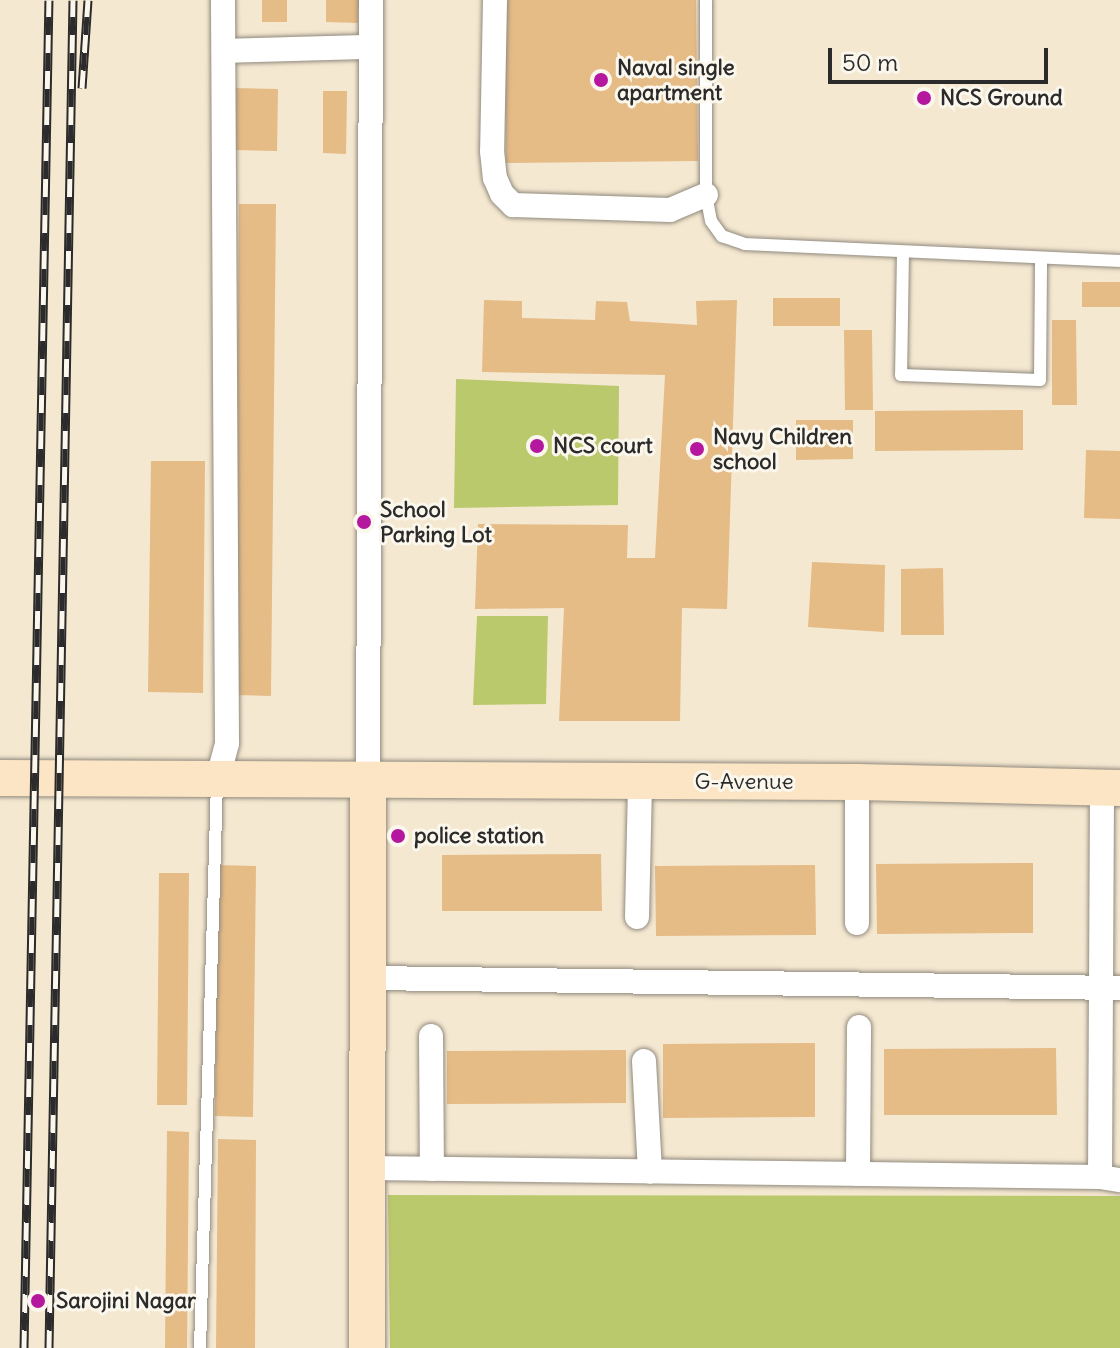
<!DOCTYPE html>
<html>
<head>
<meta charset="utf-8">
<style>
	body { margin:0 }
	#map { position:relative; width:1120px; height:1348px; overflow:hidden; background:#f5e8d1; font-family:Delius,sans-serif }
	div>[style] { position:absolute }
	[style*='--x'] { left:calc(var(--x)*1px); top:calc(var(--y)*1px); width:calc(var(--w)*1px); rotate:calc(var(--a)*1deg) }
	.green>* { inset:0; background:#b9c96b }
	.building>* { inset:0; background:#e5bb86 }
	.roads { filter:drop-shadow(0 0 2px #908a7e) drop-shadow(0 0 2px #908a7e) }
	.lane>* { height:12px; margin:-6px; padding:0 6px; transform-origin:6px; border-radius:6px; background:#fff }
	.street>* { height:24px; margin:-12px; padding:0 12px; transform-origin:12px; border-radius:12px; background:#fff }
	.secondary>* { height:36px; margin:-18px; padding:0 18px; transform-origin:18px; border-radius:18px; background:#fce5c4 }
	.rail>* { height:9px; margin-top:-4.5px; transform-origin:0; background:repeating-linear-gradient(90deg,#fbf7ec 0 18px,#2b2b2b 0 36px); box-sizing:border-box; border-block:2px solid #2b2b2b }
	.dots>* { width:22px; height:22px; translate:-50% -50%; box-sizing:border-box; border:4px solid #fbf7ec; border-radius:50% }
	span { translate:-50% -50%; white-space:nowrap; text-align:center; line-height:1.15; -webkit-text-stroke:6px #fbf7ec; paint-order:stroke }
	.poi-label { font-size:22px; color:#2b2b2b; font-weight:700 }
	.left { translate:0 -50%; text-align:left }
	.street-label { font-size:22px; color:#2b2b2b }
	.scale { position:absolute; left:828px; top:48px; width:220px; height:36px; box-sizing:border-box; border:4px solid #2b2b2b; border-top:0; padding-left:10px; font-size:24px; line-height:28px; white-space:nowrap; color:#2b2b2b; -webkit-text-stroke:6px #fbf7ec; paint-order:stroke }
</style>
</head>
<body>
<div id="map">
	<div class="green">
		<div style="clip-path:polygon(456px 379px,619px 386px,618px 505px,454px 508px)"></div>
		<div style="clip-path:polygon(477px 616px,548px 616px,546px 704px,473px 705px)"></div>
		<div style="clip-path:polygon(388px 1195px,1120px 1196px,1120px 1348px,390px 1348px)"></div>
	</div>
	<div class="building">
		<div style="clip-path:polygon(262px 0,287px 0,287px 22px,262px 22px)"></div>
		<div style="clip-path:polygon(326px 0,359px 0,358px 23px,326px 22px)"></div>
		<div style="clip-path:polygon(504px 0,696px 0,698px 161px,506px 163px)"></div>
		<div style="clip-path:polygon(234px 88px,278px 89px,277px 151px,233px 150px)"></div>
		<div style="clip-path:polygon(323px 91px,347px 91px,346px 154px,323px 153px)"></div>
		<div style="clip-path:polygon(239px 204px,276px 204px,271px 696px,234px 695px)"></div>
		<div style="clip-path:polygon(1082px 282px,1120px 282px,1120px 307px,1082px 307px)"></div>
		<div style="clip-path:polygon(773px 298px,840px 298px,840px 326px,773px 326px)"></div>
		<div style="clip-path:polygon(484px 300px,522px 301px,522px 318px,595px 320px,596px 301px,627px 302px,630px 321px,697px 325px,696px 301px,737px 300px,727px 609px,682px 608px,680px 721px,559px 721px,564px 608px,475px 609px,478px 524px,628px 525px,627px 558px,655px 558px,665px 375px,482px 372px)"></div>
		<div style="clip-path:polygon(1052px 320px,1076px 320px,1077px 405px,1052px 405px)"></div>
		<div style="clip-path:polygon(844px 330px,872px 330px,873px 410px,845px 410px)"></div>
		<div style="clip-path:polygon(1023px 410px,1023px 450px,875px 451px,875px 411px)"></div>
		<div style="clip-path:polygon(796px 420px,853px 420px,853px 459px,796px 460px)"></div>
		<div style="clip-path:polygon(1086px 450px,1120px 451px,1120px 519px,1084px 518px)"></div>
		<div style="clip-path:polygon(151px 461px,205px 461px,203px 693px,148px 692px)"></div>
		<div style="clip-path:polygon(812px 562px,885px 565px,884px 632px,808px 627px)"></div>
		<div style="clip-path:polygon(943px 568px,944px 635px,901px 635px,901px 569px)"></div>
		<div style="clip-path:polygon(601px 854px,602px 911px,442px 911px,442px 855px)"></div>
		<div style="clip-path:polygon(1033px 863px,1033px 933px,877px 934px,876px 864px)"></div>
		<div style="clip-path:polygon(217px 865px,256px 866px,253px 1117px,215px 1116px)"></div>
		<div style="clip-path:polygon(815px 865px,816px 935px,656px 936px,655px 866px)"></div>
		<div style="clip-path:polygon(159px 873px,189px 873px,187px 1105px,157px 1105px)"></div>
		<div style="clip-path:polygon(815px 1043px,815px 1117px,663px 1118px,663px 1044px)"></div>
		<div style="clip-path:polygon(1056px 1048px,1057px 1115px,884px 1115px,884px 1049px)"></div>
		<div style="clip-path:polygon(626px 1050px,626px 1103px,447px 1104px,447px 1051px)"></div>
		<div style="clip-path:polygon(167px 1131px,189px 1132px,187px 1348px,165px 1348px)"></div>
		<div style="clip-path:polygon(218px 1139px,256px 1140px,255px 1348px,216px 1348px)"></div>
	</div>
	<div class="roads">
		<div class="lane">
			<div style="--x:706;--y:0;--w:195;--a:90"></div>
			<div style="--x:706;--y:195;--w:26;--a:79"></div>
			<div style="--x:711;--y:221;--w:19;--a:54"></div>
			<div style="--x:722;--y:236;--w:24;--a:19"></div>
			<div style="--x:745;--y:244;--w:375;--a:2.6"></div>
			<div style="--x:903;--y:252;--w:123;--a:90.9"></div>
			<div style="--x:901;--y:375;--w:139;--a:2.1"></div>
			<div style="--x:1040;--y:380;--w:122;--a:-89.5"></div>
			<div style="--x:200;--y:1348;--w:567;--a:-88.28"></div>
		</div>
		<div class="street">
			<div style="--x:495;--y:0;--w:151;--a:91.1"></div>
			<div style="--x:492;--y:151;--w:27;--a:84"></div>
			<div style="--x:495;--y:178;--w:17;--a:66"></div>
			<div style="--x:502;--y:194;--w:16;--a:45"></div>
			<div style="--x:513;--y:205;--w:157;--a:1.8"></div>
			<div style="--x:670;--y:210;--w:39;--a:-23"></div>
			<div style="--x:224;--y:51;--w:146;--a:-1.6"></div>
			<div style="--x:368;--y:780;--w:780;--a:-89.78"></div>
			<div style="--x:217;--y:781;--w:39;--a:-75"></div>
			<div style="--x:227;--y:743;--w:743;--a:-90.31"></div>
			<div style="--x:637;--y:917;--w:136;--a:-88.7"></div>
			<div style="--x:857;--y:923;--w:141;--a:-90"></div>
			<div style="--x:368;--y:978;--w:752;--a:0.76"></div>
			<div style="--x:431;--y:1036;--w:133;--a:89.6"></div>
			<div style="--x:644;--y:1061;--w:111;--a:86.9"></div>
			<div style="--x:368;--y:1168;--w:732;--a:0.7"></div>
			<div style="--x:1100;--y:1177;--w:20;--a:9"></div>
			<div style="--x:858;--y:1174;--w:147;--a:-89.6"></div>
			<div style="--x:1100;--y:1177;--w:390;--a:-89.7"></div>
		</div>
		<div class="secondary">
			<div style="--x:0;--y:778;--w:857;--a:0.27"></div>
			<div style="--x:857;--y:782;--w:263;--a:1.3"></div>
			<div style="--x:367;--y:1348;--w:568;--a:-89.9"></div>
		</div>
	</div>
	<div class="rail">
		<div style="--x:82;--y:88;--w:88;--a:-86.1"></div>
		<div style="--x:24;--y:1348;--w:1348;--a:-88.94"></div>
		<div style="--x:49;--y:1348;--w:1348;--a:-88.98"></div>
	</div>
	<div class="dots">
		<div style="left:601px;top:80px;background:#b5179e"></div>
		<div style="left:924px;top:98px;background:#b5179e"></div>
		<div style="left:537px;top:446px;background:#b5179e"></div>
		<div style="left:697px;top:449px;background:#b5179e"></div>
		<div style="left:364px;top:522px;background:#b5179e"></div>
		<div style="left:398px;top:836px;background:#b5179e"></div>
		<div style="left:38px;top:1301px;background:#b5179e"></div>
	</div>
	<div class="poi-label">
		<span class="left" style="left:617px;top:80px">Naval single<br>apartment</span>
		<span class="left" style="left:940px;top:98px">NCS Ground</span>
		<span class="left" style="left:713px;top:449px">Navy Children<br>school</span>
		<span class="left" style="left:553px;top:446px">NCS court</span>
		<span class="left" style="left:380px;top:522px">School<br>Parking Lot</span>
		<span class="left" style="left:414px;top:836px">police station</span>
		<span class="left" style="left:56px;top:1301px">Sarojini Nagar</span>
	</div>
	<div class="street-label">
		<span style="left:744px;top:782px">G-Avenue</span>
	</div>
	<div class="scale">50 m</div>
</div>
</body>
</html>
